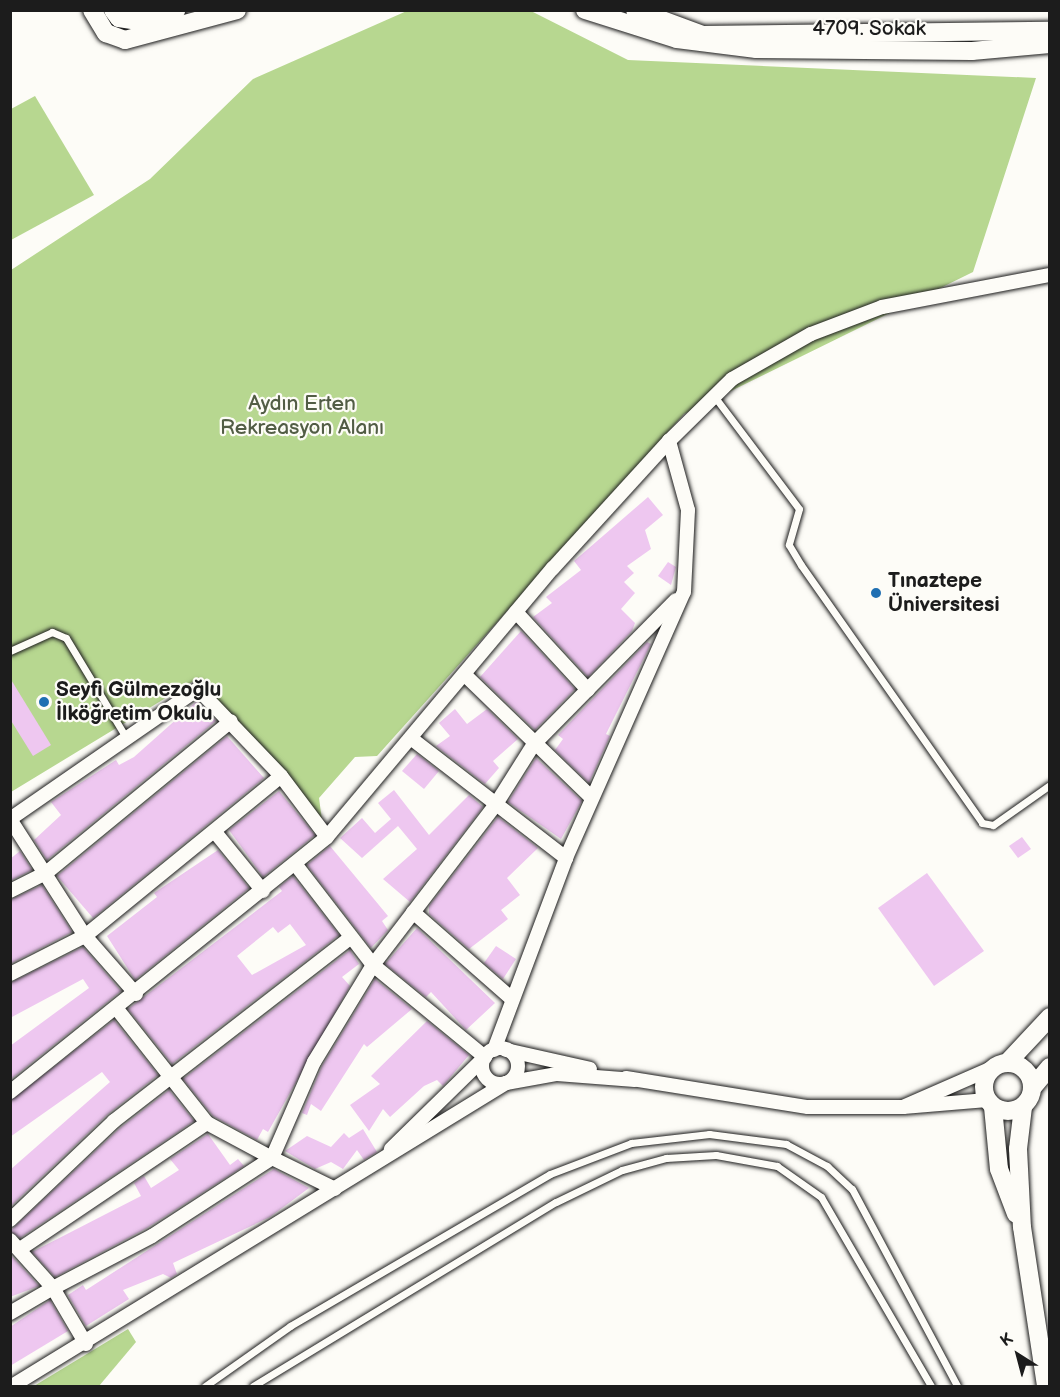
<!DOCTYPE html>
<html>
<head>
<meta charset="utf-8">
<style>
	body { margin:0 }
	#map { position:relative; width:1060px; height:1397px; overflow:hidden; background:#fdfcf7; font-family:"Balsamiq Sans",sans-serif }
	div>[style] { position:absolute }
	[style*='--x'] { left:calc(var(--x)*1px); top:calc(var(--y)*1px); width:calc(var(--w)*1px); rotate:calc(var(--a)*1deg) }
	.green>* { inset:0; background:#b7d790 }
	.building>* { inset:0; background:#eec7f0 }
	.roads { filter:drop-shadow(0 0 2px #1c1c1c) drop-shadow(0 0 2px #1c1c1c) }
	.lane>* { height:7px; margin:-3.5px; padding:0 3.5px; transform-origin:3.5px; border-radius:3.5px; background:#fdfcf7 }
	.street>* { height:14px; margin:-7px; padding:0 7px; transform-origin:7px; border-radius:7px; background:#fdfcf7 }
	.street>.ring { margin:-7px; padding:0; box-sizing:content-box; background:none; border:14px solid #fdfcf7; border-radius:50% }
	.secondary>* { height:18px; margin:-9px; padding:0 9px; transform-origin:9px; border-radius:9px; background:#fdfcf7 }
	.secondary>.ring { margin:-9px; padding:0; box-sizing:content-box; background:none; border:18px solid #fdfcf7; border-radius:50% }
	.dots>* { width:16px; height:16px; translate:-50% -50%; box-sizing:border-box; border:3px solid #fdfcf7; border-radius:50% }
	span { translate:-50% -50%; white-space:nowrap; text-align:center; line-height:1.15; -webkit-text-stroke:4.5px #fdfcf7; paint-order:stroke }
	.street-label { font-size:21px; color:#1c1c1c }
	.park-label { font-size:21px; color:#525d45 }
	.poi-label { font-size:21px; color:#1c1c1c; font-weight:700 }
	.left { translate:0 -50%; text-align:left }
	.frame { position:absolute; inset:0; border:12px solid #1c1c1c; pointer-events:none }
	.north { position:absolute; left:988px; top:1325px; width:60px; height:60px; -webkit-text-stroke:4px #fdfcf7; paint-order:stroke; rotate:324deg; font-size:16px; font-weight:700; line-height:24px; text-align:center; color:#1c1c1c }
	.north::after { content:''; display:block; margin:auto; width:21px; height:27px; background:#1c1c1c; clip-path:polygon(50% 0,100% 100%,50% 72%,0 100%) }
</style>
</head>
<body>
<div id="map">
	<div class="green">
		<div style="clip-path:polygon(409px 10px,531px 11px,628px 60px,1036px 78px,973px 272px,684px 414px,377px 756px,355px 757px,319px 798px,322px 820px,197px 679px,11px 792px,11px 270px,150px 179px,253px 79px)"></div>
		<div style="clip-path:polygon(35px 96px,94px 195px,11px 240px,11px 109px)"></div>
		<div style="clip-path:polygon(128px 1329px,136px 1342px,99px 1386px,34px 1386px)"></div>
	</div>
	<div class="building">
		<div style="clip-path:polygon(648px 497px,663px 515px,645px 530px,651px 549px,627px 566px,634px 573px,624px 582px,635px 593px,621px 609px,635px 623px,632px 631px,588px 677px,533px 617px,552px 603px,546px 597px,581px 570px,574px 561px)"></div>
		<div style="clip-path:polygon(668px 562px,676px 567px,671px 585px,658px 576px)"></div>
		<div style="clip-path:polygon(521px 631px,575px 689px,535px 730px,480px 677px)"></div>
		<div style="clip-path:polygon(647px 642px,651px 644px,606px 734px,610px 736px,589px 783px,555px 750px,563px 739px,558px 735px)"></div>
		<div style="clip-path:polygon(10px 678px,51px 745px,33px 756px,10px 719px)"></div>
		<div style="clip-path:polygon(197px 701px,216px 721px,47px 860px,34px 840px,61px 815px,51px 802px,116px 760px,119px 765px,134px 757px)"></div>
		<div style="clip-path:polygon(455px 709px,467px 724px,487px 709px,518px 739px,493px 761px,499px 768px,485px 784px,436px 746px,450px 736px,439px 723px)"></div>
		<div style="clip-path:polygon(227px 736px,264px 778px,93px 918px,57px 876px)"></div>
		<div style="clip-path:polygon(417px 754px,439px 771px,424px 789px,402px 771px)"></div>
		<div style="clip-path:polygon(536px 758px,582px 801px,561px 839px,508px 802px)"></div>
		<div style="clip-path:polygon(394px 790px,429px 835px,469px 795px,483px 807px,410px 902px,383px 879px,417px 849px,398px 826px,362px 858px,340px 838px,362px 818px,375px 833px,391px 819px,378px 803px)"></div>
		<div style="clip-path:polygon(279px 791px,315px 835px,263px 877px,229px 830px)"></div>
		<div style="clip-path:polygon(498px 817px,538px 848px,507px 878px,520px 895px,501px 910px,508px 919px,469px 949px,429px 914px,429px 906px)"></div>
		<div style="clip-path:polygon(1022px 837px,1031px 849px,1018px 858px,1009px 846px)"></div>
		<div style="clip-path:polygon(330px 846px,388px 916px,382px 921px,388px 930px,371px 948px,307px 865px)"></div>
		<div style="clip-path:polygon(218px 850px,249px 888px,135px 980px,107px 936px,157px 897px,154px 893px)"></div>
		<div style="clip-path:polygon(20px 851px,32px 870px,10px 881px,10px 859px)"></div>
		<div style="clip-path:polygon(927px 873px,984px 951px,934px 986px,878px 908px)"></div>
		<div style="clip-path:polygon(evenodd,293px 876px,339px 935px,172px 1064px,128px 1009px,282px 891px,279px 887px,293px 876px,290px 924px,306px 945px,252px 975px,237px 956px,273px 927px,278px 933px,290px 924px)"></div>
		<div style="clip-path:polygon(42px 885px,72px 932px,10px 964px,10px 900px)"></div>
		<div style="clip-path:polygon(417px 928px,495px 1003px,466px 1030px,431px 992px,426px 997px,385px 964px)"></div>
		<div style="clip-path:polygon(496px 946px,516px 959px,503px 979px,484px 963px)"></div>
		<div style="clip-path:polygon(83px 947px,121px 991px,10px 1080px,10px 1046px,89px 988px,83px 979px,10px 1018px,10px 983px)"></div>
		<div style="clip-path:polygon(350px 950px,359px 964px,342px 977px,350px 986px,268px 1132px,263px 1129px,257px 1140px,213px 1116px,183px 1079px)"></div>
		<div style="clip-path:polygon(375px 979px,412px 1009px,367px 1047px,364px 1044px,321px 1111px,311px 1104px,307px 1115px,302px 1113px,322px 1066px)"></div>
		<div style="clip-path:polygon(114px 1020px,158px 1075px,108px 1114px,10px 1207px,10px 1170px,110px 1082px,102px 1072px,10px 1137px,10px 1101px)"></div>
		<div style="clip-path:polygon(427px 1021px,469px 1055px,443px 1086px,437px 1080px,424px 1086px,390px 1117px,383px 1109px,369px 1131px,350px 1105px,380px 1084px,371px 1076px)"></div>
		<div style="clip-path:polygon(169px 1090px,194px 1121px,20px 1238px,10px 1231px,120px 1128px)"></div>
		<div style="clip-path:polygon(363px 1129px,377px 1152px,364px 1160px,357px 1150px,343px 1169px,331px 1162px,315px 1169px,285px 1151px,307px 1136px,331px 1147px,344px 1133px,349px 1138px)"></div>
		<div style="clip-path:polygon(208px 1134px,230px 1165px,238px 1159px,244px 1166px,147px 1228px,55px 1277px,32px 1252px,141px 1196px,134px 1183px,144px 1176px,151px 1188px,179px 1170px,170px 1159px)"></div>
		<div style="clip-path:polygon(274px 1169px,309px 1188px,270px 1217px,173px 1263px,177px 1274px,171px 1278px,163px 1274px,123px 1290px,129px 1299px,86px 1326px,68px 1295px,83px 1285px,86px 1290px)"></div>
		<div style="clip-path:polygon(10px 1254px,39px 1286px,10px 1297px)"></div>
		<div style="clip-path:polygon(50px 1300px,68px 1331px,10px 1366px,10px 1327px)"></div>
	</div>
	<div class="roads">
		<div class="lane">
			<div style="--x:714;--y:396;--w:141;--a:53"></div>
			<div style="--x:799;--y:509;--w:37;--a:106"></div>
			<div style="--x:789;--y:545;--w:23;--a:59"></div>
			<div style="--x:801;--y:565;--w:315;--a:54.9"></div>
			<div style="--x:982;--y:823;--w:11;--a:10"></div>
			<div style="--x:993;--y:825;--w:70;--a:-35.1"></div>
			<div style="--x:10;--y:651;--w:46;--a:-24.3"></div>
			<div style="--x:52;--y:632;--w:15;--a:23"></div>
			<div style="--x:66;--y:638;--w:118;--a:58.9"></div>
			<div style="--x:205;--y:1386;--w:104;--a:-35.2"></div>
			<div style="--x:290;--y:1326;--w:301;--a:-30.3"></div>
			<div style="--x:550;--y:1174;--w:87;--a:-20.9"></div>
			<div style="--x:631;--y:1143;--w:79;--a:-6.6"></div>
			<div style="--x:709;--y:1134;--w:78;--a:7.4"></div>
			<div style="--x:786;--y:1144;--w:47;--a:28.2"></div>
			<div style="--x:827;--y:1166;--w:34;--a:43"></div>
			<div style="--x:852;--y:1189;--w:223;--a:61.9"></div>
			<div style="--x:253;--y:1386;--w:354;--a:-31.3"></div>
			<div style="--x:556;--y:1202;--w:73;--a:-25.9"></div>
			<div style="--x:622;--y:1170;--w:46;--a:-15.3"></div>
			<div style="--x:666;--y:1158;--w:50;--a:-3.4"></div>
			<div style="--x:716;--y:1155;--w:62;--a:10.2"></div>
			<div style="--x:777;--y:1166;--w:54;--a:35.2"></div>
			<div style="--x:821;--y:1197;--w:219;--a:59.8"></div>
		</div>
		<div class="street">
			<div style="--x:516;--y:612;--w:106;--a:47.3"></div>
			<div style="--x:464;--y:674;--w:178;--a:44.1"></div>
			<div style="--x:412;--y:739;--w:195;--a:37.7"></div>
			<div style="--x:215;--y:832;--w:76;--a:50.9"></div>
			<div style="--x:296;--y:865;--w:126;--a:52.4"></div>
			<div style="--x:373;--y:965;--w:145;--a:39.4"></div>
			<div style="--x:485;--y:1057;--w:132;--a:135.6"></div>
			<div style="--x:10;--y:891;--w:40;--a:-26.6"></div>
			<div style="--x:46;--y:873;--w:239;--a:-39.4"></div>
			<div style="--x:413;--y:912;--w:132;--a:41.3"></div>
			<div style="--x:10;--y:974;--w:84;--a:-26.9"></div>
			<div style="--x:85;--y:936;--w:253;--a:-39.2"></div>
			<div style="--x:136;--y:994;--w:77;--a:-131.3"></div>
			<div style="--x:85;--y:936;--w:139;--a:-122.7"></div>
			<div style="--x:10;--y:819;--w:229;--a:-34.7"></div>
			<div style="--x:198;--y:689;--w:120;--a:46.3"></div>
			<div style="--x:281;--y:776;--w:76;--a:53"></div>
			<div style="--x:117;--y:1009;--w:145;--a:51.7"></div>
			<div class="ring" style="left:482px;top:1048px;width:22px;height:22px"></div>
			<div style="--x:494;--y:1050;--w:205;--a:-69.4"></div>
			<div style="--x:566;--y:858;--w:291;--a:-66.1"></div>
			<div style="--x:684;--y:592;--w:82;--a:-87.2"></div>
			<div style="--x:688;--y:510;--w:72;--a:-105.4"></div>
			<div style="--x:669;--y:441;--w:88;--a:-44.5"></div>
			<div style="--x:732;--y:379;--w:91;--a:-29.7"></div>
			<div style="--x:811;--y:334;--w:76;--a:-20.8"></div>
			<div style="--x:882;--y:307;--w:171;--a:-10.8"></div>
			<div style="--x:506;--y:1050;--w:86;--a:12.7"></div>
			<div style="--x:626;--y:1078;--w:184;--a:9.1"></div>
			<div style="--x:808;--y:1107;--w:95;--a:0"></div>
			<div style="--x:10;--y:1092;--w:407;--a:-38.8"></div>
			<div style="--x:327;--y:837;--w:351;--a:-50"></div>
			<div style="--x:553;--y:568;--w:172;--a:-47.6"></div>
			<div style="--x:987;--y:1100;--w:84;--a:175.2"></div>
			<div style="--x:903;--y:1107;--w:103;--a:-23.6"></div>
			<div style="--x:10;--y:1220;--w:144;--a:-43.6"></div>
			<div style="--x:114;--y:1121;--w:299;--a:-37.8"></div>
			<div style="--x:10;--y:1240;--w:64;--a:48.1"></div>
			<div style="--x:53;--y:1288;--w:50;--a:149.8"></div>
			<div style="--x:20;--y:1249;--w:225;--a:-34"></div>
			<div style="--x:207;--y:1123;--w:74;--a:28.3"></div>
			<div style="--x:272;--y:1158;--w:105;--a:-66.4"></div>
			<div style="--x:314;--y:1062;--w:114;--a:-58.7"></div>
			<div style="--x:373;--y:965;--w:203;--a:-52.6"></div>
			<div style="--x:496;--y:804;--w:71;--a:-57.7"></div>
			<div style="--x:534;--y:744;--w:202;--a:-45.4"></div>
			<div style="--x:86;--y:1344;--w:65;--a:-120.5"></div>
			<div style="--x:53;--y:1288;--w:112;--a:-27.7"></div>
			<div style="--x:152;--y:1236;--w:143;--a:-33"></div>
			<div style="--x:272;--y:1158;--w:70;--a:26.2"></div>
			<div style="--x:12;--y:1386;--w:580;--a:-31.52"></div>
			<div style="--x:506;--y:1083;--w:52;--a:-10"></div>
			<div style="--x:557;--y:1074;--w:78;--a:4.4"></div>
		</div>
		<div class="secondary">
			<div style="--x:92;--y:10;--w:27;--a:59"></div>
			<div style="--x:106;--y:33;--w:20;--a:20"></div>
			<div style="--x:125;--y:40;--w:116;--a:-15"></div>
			<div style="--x:113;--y:10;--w:10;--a:53"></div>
			<div style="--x:119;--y:18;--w:18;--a:9"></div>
			<div style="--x:137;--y:21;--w:41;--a:-15.8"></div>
			<div style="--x:585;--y:10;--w:96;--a:17.5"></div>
			<div style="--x:677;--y:39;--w:80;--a:7.2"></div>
			<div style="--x:756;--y:49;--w:216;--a:0.5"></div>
			<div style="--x:972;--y:51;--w:78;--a:-5.1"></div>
			<div style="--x:635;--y:10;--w:72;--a:20.2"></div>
			<div style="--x:703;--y:35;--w:347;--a:-0.7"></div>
			<div class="ring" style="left:984px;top:1063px;width:30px;height:30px"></div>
			<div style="--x:1007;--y:1063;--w:63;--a:-46.9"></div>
			<div style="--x:1033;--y:1087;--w:26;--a:-50"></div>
			<div style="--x:993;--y:1107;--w:62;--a:84.5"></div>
			<div style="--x:999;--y:1169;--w:48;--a:69.3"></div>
			<div style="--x:1023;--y:1107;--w:42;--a:96.8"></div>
			<div style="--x:1018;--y:1149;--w:78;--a:87.1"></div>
			<div style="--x:1022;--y:1227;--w:161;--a:81.4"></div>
		</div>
	</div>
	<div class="dots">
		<div style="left:876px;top:593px;background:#1f6fb2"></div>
		<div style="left:44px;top:702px;background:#1f6fb2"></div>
	</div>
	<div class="street-label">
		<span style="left:869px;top:29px">4709. Sokak</span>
	</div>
	<div class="park-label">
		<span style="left:302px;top:416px">Aydın Erten<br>Rekreasyon Alanı</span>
	</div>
	<div class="poi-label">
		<span class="left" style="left:888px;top:593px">Tınaztepe<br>Üniversitesi</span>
		<span class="left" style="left:56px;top:702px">Seyfi Gülmezoğlu<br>İlköğretim Okulu</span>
	</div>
	<div class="frame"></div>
	<div class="north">K</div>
</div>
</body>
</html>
